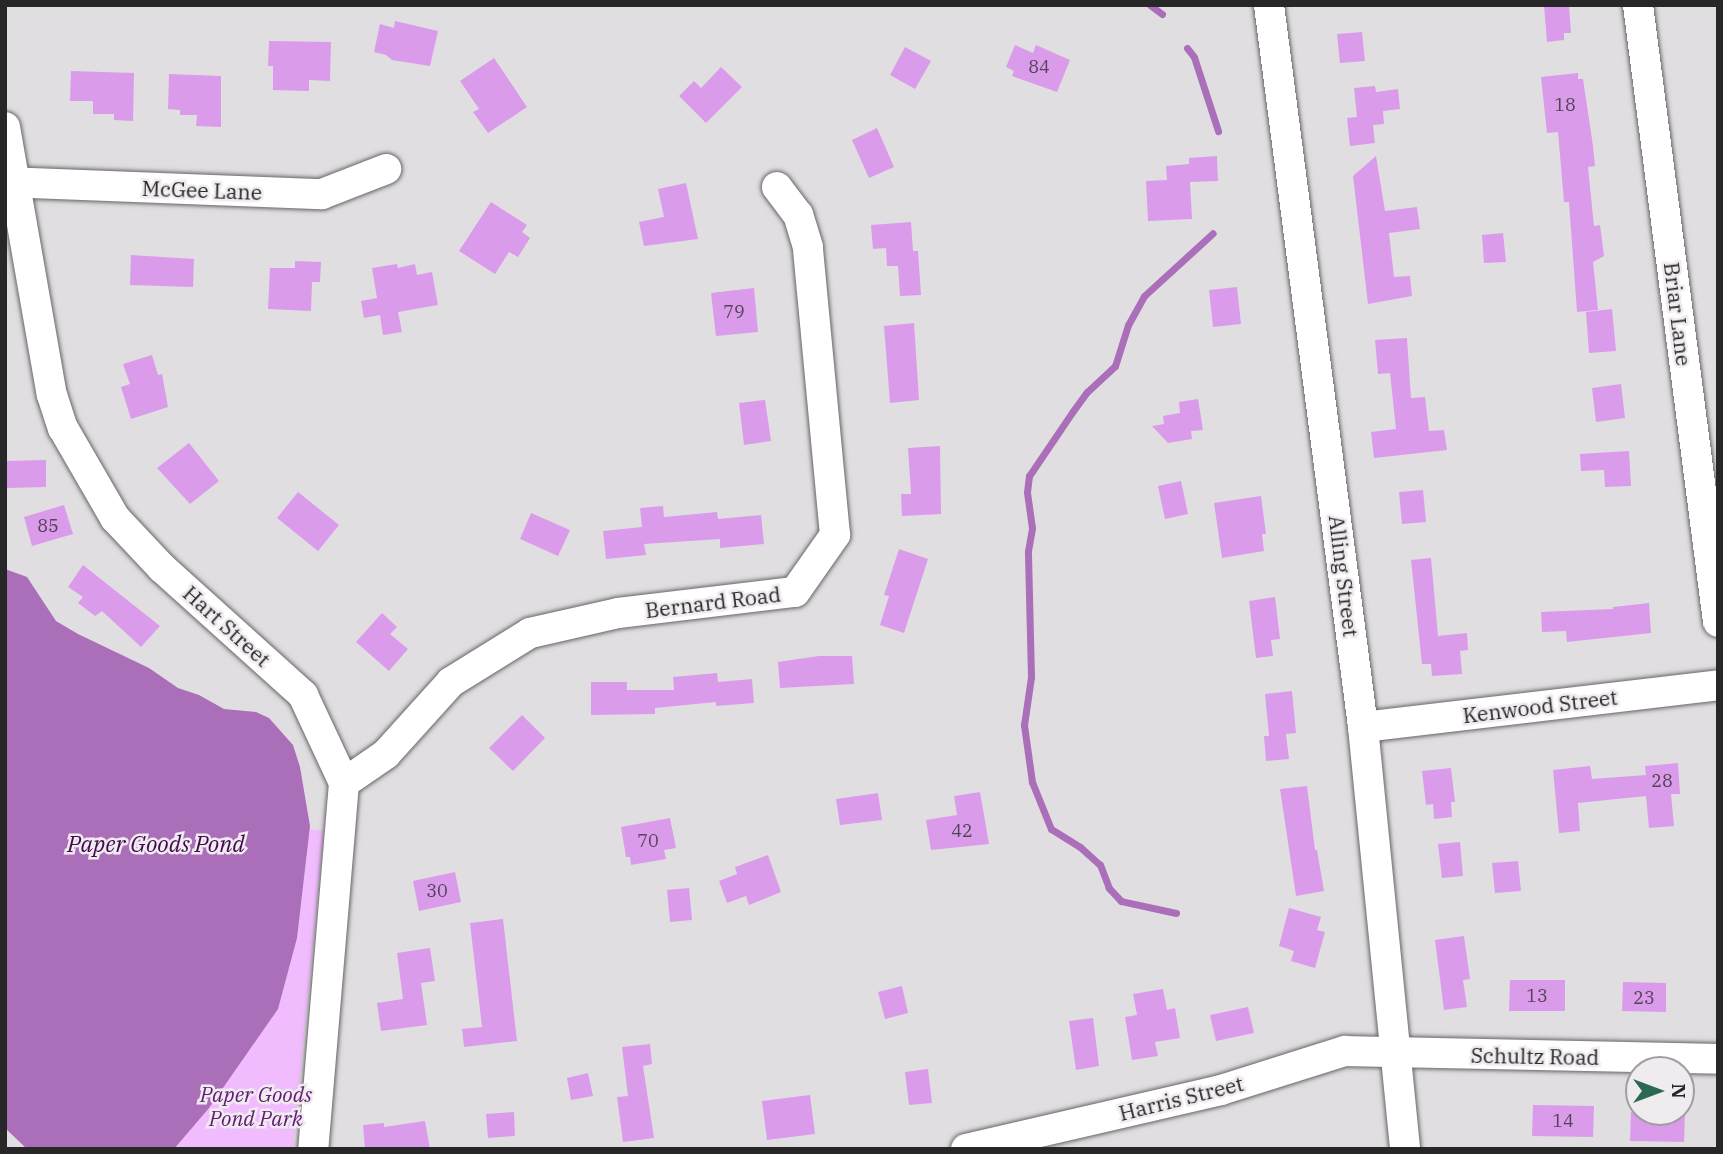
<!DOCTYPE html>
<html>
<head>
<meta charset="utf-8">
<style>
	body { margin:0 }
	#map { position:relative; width:1723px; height:1154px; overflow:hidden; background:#e1dee2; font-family:"IBM Plex Serif",serif }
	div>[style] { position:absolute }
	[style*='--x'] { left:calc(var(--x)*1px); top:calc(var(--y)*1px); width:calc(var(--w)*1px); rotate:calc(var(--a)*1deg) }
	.green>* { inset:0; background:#f1bcfe }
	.water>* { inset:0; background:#ab6fba }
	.stream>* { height:7px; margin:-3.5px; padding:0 3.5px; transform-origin:3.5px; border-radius:3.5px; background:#ab6fba }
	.building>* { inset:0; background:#da9cea }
	.roads { filter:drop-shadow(0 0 2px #686569) drop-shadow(0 0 2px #686569) }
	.minor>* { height:30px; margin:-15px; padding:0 15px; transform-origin:15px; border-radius:15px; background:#fff }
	span { translate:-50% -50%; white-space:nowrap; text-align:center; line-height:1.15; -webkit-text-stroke:5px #efebef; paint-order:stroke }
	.number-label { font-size:18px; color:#544458 }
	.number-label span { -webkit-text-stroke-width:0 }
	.street-label { font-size:21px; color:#282728 }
	.park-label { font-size:21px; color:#651976; font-style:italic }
	.water-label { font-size:23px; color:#430850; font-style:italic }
	.frame { position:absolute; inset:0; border:7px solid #282728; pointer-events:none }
	.north { position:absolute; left:1625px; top:1056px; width:70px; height:70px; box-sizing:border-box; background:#efebef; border:2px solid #9f9d9f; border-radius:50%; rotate:90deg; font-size:19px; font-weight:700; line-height:28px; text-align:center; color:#282728 }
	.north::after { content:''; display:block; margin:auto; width:24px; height:32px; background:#2b6955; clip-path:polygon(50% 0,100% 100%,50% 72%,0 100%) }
</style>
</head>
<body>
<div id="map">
	<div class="green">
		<div style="clip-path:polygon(309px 829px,324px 831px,293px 1149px,174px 1149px,272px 1018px)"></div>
	</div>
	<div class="water">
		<div style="clip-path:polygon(5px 569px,27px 577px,56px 621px,78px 634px,149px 668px,178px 688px,199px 695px,224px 709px,256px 712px,269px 718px,293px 745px,300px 767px,310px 826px,297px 938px,278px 1009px,209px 1108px,174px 1149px,27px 1149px,5px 1128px)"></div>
	</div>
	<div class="stream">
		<div style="--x:1150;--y:5;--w:15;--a:37"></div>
		<div style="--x:1187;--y:48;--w:11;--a:52"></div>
		<div style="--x:1194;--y:57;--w:78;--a:72"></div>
		<div style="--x:1176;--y:913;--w:56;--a:-167.7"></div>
		<div style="--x:1121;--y:901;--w:18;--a:-133"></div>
		<div style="--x:1109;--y:888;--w:25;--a:-111"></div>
		<div style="--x:1100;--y:865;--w:27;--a:-138"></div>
		<div style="--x:1080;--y:847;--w:34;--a:-148"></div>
		<div style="--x:1051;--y:829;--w:51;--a:-112"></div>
		<div style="--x:1032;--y:782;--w:58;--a:-98"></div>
		<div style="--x:1024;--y:725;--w:49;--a:-81.7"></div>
		<div style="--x:1031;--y:677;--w:126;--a:-91.4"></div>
		<div style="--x:1028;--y:551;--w:23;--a:-80"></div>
		<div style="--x:1032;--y:528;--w:36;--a:-98"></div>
		<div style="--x:1027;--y:492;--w:16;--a:-83"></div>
		<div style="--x:1029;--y:476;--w:78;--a:-55.9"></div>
		<div style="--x:1073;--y:411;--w:24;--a:-54"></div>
		<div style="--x:1087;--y:392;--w:38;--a:-43"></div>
		<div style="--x:1115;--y:366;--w:43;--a:-72.4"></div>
		<div style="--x:1128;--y:325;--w:33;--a:-61"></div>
		<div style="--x:1144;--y:296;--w:93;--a:-42.4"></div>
	</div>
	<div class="building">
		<div style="clip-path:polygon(1544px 5px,1569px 5px,1571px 33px,1564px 33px,1564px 40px,1547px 42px)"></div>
		<div style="clip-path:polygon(395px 21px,438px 31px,430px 66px,392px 60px,386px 55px,374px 52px,380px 24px,394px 28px)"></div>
		<div style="clip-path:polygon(1362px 32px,1365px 61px,1340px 63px,1337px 34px)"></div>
		<div style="clip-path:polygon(269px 41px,331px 42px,330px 81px,309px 80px,309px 91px,273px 90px,273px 66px,268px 66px)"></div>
		<div style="clip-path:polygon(1015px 45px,1033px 53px,1036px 45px,1070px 60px,1057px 92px,1012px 76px,1014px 71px,1006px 67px)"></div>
		<div style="clip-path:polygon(905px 47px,931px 61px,915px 89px,890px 75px)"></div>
		<div style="clip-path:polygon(494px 58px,527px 107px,488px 133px,473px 112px,479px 109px,460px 81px)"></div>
		<div style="clip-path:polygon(721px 67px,742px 87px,706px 123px,679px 96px,694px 81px,701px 88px)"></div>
		<div style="clip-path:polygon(71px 71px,134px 73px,133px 121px,114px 120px,114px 114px,93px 114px,93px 101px,70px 101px)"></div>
		<div style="clip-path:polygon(1578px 73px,1578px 79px,1583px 79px,1593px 146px,1595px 166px,1588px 167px,1594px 226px,1600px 225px,1604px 256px,1593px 262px,1598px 310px,1577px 312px,1569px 202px,1564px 202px,1558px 132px,1547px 133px,1541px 77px)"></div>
		<div style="clip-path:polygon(169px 74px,221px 76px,221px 127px,196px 126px,197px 115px,180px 115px,180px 110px,168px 109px)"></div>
		<div style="clip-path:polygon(1375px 86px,1376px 92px,1398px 89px,1400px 109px,1383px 111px,1384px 124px,1373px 125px,1375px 143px,1350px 146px,1347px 118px,1357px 117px,1354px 88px)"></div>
		<div style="clip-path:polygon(877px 128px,894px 167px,869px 178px,852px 140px)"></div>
		<div style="clip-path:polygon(1217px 156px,1218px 181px,1190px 182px,1192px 219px,1148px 221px,1146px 181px,1167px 180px,1166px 166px,1189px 164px,1189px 158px)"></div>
		<div style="clip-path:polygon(1376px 156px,1385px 211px,1417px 207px,1420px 229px,1389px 233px,1394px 277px,1410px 276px,1412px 296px,1368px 304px,1353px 176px)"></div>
		<div style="clip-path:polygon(686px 183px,698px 239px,644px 246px,639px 222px,664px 217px,658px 189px)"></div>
		<div style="clip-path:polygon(491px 202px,527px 225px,522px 232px,530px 238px,518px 257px,509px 252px,495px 274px,459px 251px)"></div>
		<div style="clip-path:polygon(911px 222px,913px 251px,918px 251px,921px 295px,900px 296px,898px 266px,887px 266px,886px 248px,873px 249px,871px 225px)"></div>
		<div style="clip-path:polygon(1503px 233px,1506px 262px,1484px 263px,1482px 235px)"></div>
		<div style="clip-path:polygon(131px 255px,194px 259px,193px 287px,130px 285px)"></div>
		<div style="clip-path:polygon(295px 261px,321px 262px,320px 282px,312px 282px,311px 311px,268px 309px,270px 268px,295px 268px)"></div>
		<div style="clip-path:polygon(397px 264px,398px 268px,415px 264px,417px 275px,432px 272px,438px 305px,398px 312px,402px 332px,383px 335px,380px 315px,364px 318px,361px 301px,377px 298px,372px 268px)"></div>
		<div style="clip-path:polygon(1237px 287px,1241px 324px,1213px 327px,1209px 290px)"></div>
		<div style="clip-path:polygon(754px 288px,758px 332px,716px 336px,711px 293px)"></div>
		<div style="clip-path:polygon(1612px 309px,1616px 351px,1589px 353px,1586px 312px)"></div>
		<div style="clip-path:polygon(914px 323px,919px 400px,890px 403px,884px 326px)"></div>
		<div style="clip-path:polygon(1407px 338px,1411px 398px,1425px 397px,1429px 431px,1444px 430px,1447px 450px,1374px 458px,1371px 432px,1396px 429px,1390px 373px,1378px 374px,1375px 340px)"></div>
		<div style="clip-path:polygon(152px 355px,158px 375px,162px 374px,168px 407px,131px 419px,121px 387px,130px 384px,123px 364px)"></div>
		<div style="clip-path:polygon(1621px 384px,1625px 418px,1596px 422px,1592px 388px)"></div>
		<div style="clip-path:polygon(1198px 399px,1203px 430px,1191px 431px,1192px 439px,1168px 443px,1152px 426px,1164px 424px,1163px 416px,1180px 413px,1179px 402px)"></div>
		<div style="clip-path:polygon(765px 400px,771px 441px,744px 445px,739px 403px)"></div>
		<div style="clip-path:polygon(189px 443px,219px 481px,190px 504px,157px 468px)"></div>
		<div style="clip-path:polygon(940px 446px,941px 514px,902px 516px,901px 494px,911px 494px,908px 448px)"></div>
		<div style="clip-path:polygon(1629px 451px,1631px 486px,1605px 487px,1604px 470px,1581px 471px,1580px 454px)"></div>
		<div style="clip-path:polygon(46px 460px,46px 487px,7px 488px,5px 461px)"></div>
		<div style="clip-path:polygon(1181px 481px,1188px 514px,1165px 519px,1158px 486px)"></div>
		<div style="clip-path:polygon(1423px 490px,1426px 522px,1402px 524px,1399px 492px)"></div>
		<div style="clip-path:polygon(298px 492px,339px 525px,318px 551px,277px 518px)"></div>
		<div style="clip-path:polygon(1261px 496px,1266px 534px,1262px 534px,1264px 551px,1222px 558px,1214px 503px)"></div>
		<div style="clip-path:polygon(64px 505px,73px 534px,32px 546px,24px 517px)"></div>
		<div style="clip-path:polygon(663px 506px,664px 517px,717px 512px,718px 519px,761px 515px,764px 544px,720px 548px,720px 539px,644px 544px,646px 555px,606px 559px,603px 531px,642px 527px,640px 508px)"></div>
		<div style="clip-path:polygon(531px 513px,570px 530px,558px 556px,520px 539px)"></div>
		<div style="clip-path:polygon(899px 549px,928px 559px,904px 633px,880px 625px,889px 596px,884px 595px)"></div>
		<div style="clip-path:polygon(1431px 558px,1438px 636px,1467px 633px,1468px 650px,1460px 651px,1462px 674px,1432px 676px,1431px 664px,1422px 664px,1411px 560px)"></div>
		<div style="clip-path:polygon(83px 565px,160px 626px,141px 647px,102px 611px,95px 616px,78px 603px,83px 597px,68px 587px)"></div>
		<div style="clip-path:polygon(1275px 597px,1280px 639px,1271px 640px,1273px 656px,1256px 658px,1249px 601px)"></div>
		<div style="clip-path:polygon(1649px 603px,1651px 633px,1567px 642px,1566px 631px,1542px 632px,1541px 612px,1613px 609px,1613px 607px)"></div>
		<div style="clip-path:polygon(382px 613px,397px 627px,390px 634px,408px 649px,389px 671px,356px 642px)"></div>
		<div style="clip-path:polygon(819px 656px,852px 656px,854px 684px,780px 688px,778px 662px)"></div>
		<div style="clip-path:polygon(717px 673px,718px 682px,752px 679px,754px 703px,716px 706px,716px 702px,655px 708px,655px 714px,591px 715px,591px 682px,627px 682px,627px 690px,674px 690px,673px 677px)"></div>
		<div style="clip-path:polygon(1292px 691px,1296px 733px,1286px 734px,1289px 759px,1266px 761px,1264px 736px,1269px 736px,1265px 694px)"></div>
		<div style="clip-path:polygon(522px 715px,545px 738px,513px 771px,489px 748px)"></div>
		<div style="clip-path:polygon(1678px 763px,1680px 794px,1671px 794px,1674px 826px,1649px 828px,1646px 796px,1578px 803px,1580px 831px,1559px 833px,1553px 770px,1590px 766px,1592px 779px,1646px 775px,1645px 766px)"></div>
		<div style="clip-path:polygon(1451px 768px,1455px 802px,1451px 802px,1452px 817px,1434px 819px,1433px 804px,1426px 805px,1422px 771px)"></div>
		<div style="clip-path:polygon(1307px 786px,1315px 850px,1317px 850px,1324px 891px,1296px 896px,1280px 789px)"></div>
		<div style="clip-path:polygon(980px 792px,989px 844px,931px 850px,926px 820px,957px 815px,954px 796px)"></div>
		<div style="clip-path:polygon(878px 793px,882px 820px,840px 825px,836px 799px)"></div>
		<div style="clip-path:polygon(670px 818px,676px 848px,664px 850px,666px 859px,631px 865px,630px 857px,626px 857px,621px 827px)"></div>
		<div style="clip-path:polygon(1460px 842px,1463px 876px,1442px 878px,1438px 844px)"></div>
		<div style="clip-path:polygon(768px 855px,781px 892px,749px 905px,746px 896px,727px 903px,719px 881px,737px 874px,735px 867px)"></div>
		<div style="clip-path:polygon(1518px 861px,1521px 891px,1495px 893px,1492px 863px)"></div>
		<div style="clip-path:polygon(455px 872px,461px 902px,419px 911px,413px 881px)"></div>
		<div style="clip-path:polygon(689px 888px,692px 920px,670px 922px,667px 890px)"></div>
		<div style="clip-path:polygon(1289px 908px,1321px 917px,1317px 930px,1325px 932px,1315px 968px,1291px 961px,1294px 951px,1279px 946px)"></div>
		<div style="clip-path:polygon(503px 919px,517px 1041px,464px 1047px,462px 1029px,482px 1027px,470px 923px)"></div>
		<div style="clip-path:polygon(1464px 936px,1470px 979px,1463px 980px,1467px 1007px,1444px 1010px,1435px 940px)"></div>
		<div style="clip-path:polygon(430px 948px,435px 981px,421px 983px,427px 1025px,381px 1031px,377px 1003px,403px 999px,397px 953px)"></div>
		<div style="clip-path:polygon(1510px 980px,1565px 980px,1565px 1011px,1509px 1011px)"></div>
		<div style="clip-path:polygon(1623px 982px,1666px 983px,1666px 1012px,1622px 1011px)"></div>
		<div style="clip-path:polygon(902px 986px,908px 1013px,885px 1019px,878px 992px)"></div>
		<div style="clip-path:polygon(1163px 989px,1167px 1010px,1175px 1008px,1180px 1038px,1155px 1042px,1158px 1056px,1132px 1060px,1125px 1017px,1137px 1015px,1133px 994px)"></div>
		<div style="clip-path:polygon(1248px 1007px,1254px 1033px,1216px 1041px,1210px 1015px)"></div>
		<div style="clip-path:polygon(1093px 1018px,1099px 1066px,1076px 1070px,1069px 1021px)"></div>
		<div style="clip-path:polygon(650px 1044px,652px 1064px,643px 1066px,654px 1138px,623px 1142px,617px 1097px,628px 1096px,622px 1047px)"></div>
		<div style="clip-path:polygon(928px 1069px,932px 1103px,909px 1105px,905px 1072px)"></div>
		<div style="clip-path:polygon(588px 1073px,593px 1096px,571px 1100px,567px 1078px)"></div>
		<div style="clip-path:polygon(810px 1095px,815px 1134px,767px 1140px,762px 1101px)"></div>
		<div style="clip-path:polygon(1533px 1105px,1594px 1106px,1593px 1137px,1532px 1136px)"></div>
		<div style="clip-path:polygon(514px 1112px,515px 1136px,488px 1138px,486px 1114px)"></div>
		<div style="clip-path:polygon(1631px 1112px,1685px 1112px,1684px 1142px,1630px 1141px)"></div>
		<div style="clip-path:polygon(425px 1121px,430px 1149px,365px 1149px,363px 1125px,384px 1123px,384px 1127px)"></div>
	</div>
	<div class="roads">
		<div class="minor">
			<div style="--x:1269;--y:5;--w:728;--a:82.58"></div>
			<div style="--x:1363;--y:727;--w:424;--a:84.3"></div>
			<div style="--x:1638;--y:5;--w:622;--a:82.61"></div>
			<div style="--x:5;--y:127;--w:272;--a:80.1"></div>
			<div style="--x:52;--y:395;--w:35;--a:72"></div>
			<div style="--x:63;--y:428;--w:104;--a:60"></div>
			<div style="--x:115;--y:518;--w:69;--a:46.8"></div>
			<div style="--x:162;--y:568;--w:190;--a:42"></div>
			<div style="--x:303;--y:695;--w:97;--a:65"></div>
			<div style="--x:344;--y:783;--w:367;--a:94.8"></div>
			<div style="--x:5;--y:182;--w:317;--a:2.2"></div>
			<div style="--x:322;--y:194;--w:69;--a:-21.3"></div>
			<div style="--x:1363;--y:727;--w:357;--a:-6.7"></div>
			<div style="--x:344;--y:783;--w:51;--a:-34.6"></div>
			<div style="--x:386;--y:754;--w:97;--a:-47.9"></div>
			<div style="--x:451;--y:682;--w:93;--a:-31.8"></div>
			<div style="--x:530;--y:633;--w:90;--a:-12.8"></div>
			<div style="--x:618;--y:613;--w:178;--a:-6.8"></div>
			<div style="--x:795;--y:592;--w:70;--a:-54.9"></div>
			<div style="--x:835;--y:535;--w:289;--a:-95.4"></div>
			<div style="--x:808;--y:247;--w:34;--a:-107"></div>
			<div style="--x:798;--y:215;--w:35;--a:-127"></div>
			<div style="--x:966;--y:1149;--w:262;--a:-13"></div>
			<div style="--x:1221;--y:1090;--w:130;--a:-17.5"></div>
			<div style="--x:1345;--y:1051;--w:373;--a:1.2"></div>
		</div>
	</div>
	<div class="number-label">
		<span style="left:1039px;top:67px">84</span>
		<span style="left:1565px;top:105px">18</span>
		<span style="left:734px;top:312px">79</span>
		<span style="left:48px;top:526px">85</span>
		<span style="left:1662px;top:781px">28</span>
		<span style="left:962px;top:831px">42</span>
		<span style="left:648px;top:841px">70</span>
		<span style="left:437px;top:891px">30</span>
		<span style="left:1537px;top:996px">13</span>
		<span style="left:1644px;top:998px">23</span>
		<span style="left:1563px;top:1121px">14</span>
	</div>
	<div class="street-label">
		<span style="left:202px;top:190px;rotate:2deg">McGee Lane</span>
		<span style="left:1678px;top:314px;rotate:83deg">Briar Lane</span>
		<span style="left:1344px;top:576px;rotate:83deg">Alling Street</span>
		<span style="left:713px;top:602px;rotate:-7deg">Bernard Road</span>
		<span style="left:227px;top:626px;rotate:42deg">Hart Street</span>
		<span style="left:1540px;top:706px;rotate:-7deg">Kenwood Street</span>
		<span style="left:1535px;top:1056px;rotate:1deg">Schultz Road</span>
		<span style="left:1181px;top:1098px;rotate:-14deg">Harris Street</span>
	</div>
	<div class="park-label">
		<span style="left:256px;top:1106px">Paper Goods<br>Pond Park</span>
	</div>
	<div class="water-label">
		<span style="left:156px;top:843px">Paper Goods Pond</span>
	</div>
	<div class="frame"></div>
	<div class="north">N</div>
</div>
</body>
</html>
